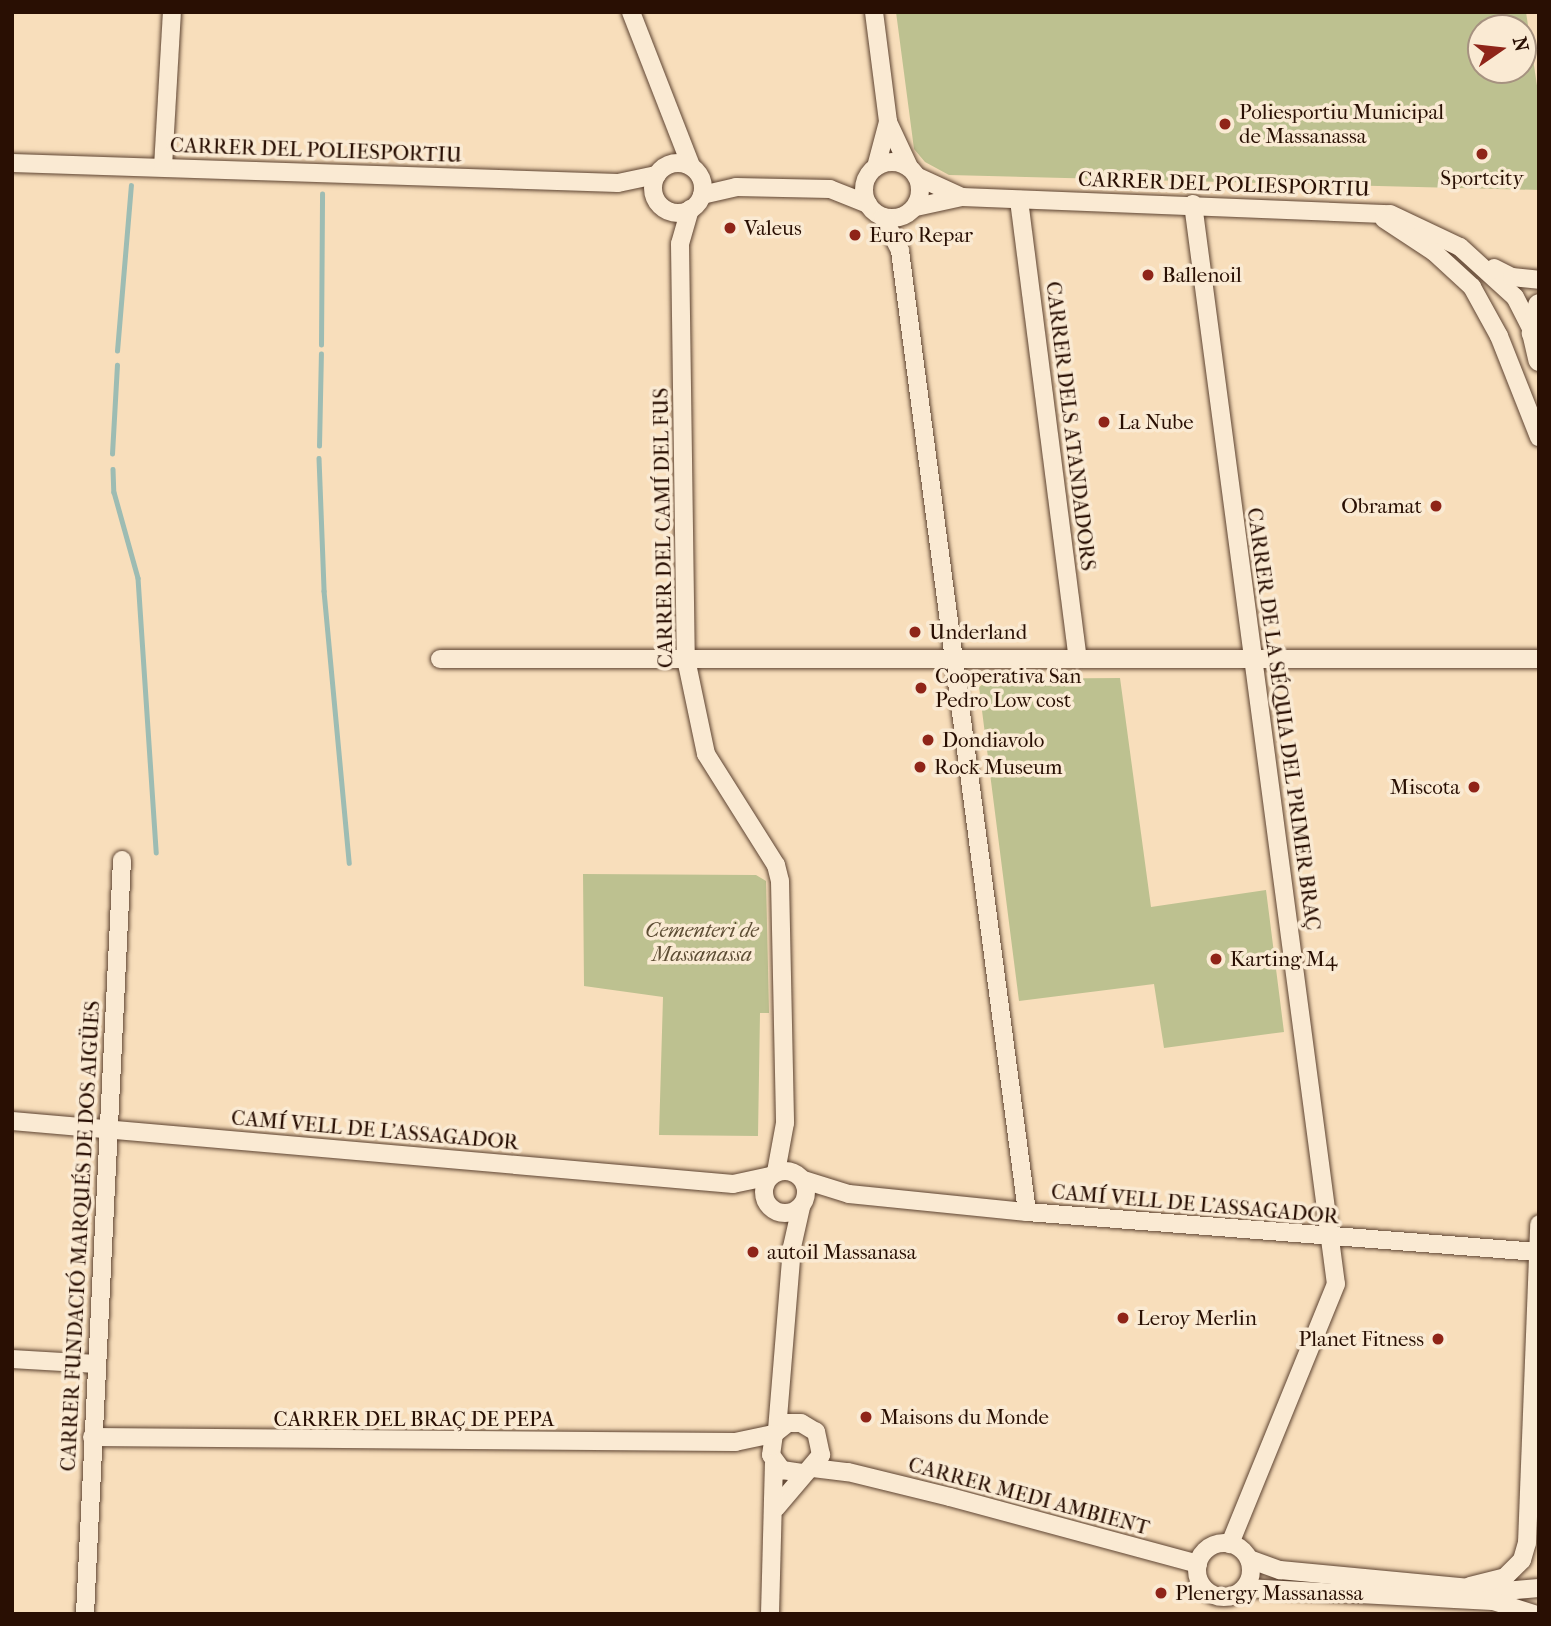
<!DOCTYPE html>
<html>
<head>
<meta charset="utf-8">
<style>
	body { margin:0 }
	#map { position:relative; width:1551px; height:1626px; overflow:hidden; background:#f8debb; font-family:"IM FELL French Canon",serif }
	div>[style] { position:absolute }
	[style*='--x'] { left:calc(var(--x)*1px); top:calc(var(--y)*1px); width:calc(var(--w)*1px); rotate:calc(var(--a)*1deg) }
	.green>* { inset:0; background:#bdc190 }
	.stream>* { height:4.5px; margin:-2.25px; padding:0 2.25px; transform-origin:2.25px; border-radius:2.25px; background:#9dbcb3 }
	.roads { filter:drop-shadow(0 0 2px #5d4331) drop-shadow(0 0 2px #5d4331) }
	.street>* { height:18px; margin:-9px; padding:0 9px; transform-origin:9px; border-radius:9px; background:#faead3 }
	.street>.ring { margin:-9px; padding:0; box-sizing:content-box; background:none; border:18px solid #faead3; border-radius:50% }
	.secondary>* { height:23px; margin:-11.5px; padding:0 11.5px; transform-origin:11.5px; border-radius:11.5px; background:#faead3 }
	.dots>* { width:19px; height:19px; translate:-50% -50%; box-sizing:border-box; border:4px solid #faead3; border-radius:50% }
	span { translate:-50% -50%; white-space:nowrap; text-align:center; line-height:1.15; -webkit-text-stroke:7px #faead3; paint-order:stroke }
	.poi-label { font-size:21px; color:#290f03 }
	.left { translate:0 -50%; text-align:left }
	.right { translate:-100% -50%; text-align:right }
	.street-label { font-size:21px; color:#290f03 }
	.park-label { font-size:21px; color:#5d4d34; font-style:italic }
	.frame { position:absolute; inset:0; border:14px solid #290f03; pointer-events:none }
	.north { position:absolute; left:1467px; top:14px; width:70px; height:70px; box-sizing:border-box; background:#faead3; border:2px solid #a69280; border-radius:50%; rotate:76deg; font-size:19px; font-weight:700; line-height:28px; text-align:center; color:#290f03 }
	.north::after { content:''; display:block; margin:auto; width:24px; height:32px; background:#8f2418; clip-path:polygon(50% 0,100% 100%,50% 72%,0 100%) }
</style>
</head>
<body>
<div id="map">
	<div class="green">
		<div style="clip-path:polygon(evenodd,896px 12px,1526px 12px,1539px 99px,1539px 190px,949px 175px,925px 162px,914px 149px,896px 12px,1481px 28px,1523px 28px,1523px 70px,1481px 70px,1481px 28px)"></div>
		<div style="clip-path:polygon(1120px 678px,1151px 907px,1266px 890px,1284px 1032px,1164px 1048px,1154px 984px,1019px 1001px,979px 687px,990px 679px)"></div>
		<div style="clip-path:polygon(583px 874px,756px 875px,766px 881px,769px 1013px,760px 1013px,758px 1136px,659px 1135px,663px 997px,584px 986px)"></div>
	</div>
	<div class="stream">
		<div style="--x:321;--y:345;--w:151;--a:-89.6"></div>
		<div style="--x:117;--y:351;--w:166;--a:-85.2"></div>
		<div style="--x:319;--y:446;--w:92;--a:-88.8"></div>
		<div style="--x:112;--y:454;--w:89;--a:-86.8"></div>
		<div style="--x:319;--y:458;--w:133;--a:87.8"></div>
		<div style="--x:324;--y:591;--w:273;--a:84.7"></div>
		<div style="--x:113;--y:469;--w:23;--a:88"></div>
		<div style="--x:114;--y:492;--w:89;--a:74.4"></div>
		<div style="--x:138;--y:578;--w:275;--a:86.2"></div>
	</div>
	<div class="roads">
		<div class="street">
			<div style="--x:631;--y:12;--w:165;--a:68.7"></div>
			<div style="--x:874;--y:12;--w:111;--a:82.7"></div>
			<div style="--x:888;--y:122;--w:50;--a:65"></div>
			<div class="ring" style="left:864px;top:162px;width:38px;height:38px"></div>
			<div style="--x:12;--y:163;--w:606;--a:1.89"></div>
			<div style="--x:618;--y:183;--w:40;--a:-12"></div>
			<div class="ring" style="left:653px;top:163px;width:32px;height:32px"></div>
			<div style="--x:163;--y:167;--w:155;--a:-86.7"></div>
			<div style="--x:876;--y:167;--w:47;--a:-75.1"></div>
			<div style="--x:918;--y:177;--w:48;--a:24.4"></div>
			<div style="--x:962;--y:197;--w:428;--a:2.3"></div>
			<div style="--x:1390;--y:214;--w:77;--a:25.2"></div>
			<div style="--x:1460;--y:247;--w:74;--a:42.3"></div>
			<div style="--x:1515;--y:297;--w:39;--a:63"></div>
			<div style="--x:702;--y:195;--w:35;--a:-13"></div>
			<div style="--x:736;--y:187;--w:94;--a:1.2"></div>
			<div style="--x:830;--y:189;--w:41;--a:21.5"></div>
			<div style="--x:1019;--y:200;--w:463;--a:82.7"></div>
			<div style="--x:1193;--y:204;--w:1089;--a:82.46"></div>
			<div style="--x:1336;--y:1284;--w:281;--a:112.2"></div>
			<div style="--x:916;--y:207;--w:47;--a:-12.3"></div>
			<div style="--x:690;--y:209;--w:36;--a:106"></div>
			<div style="--x:680;--y:244;--w:415;--a:89.2"></div>
			<div style="--x:686;--y:659;--w:97;--a:78.1"></div>
			<div style="--x:706;--y:754;--w:131;--a:57.8"></div>
			<div style="--x:776;--y:865;--w:16;--a:76"></div>
			<div style="--x:780;--y:881;--w:242;--a:88.8"></div>
			<div style="--x:785;--y:1123;--w:50;--a:100.4"></div>
			<div style="--x:883;--y:217;--w:38;--a:63"></div>
			<div style="--x:900;--y:251;--w:969;--a:82.47"></div>
			<div style="--x:1384;--y:219;--w:60;--a:33.4"></div>
			<div style="--x:1434;--y:252;--w:52;--a:42.6"></div>
			<div style="--x:1472;--y:287;--w:56;--a:61.1"></div>
			<div style="--x:1499;--y:336;--w:109;--a:68.4"></div>
			<div style="--x:1494;--y:268;--w:20;--a:27"></div>
			<div style="--x:1512;--y:277;--w:27;--a:6"></div>
			<div style="--x:440;--y:659;--w:1099;--a:0"></div>
			<div style="--x:12;--y:1121;--w:724;--a:4.99"></div>
			<div style="--x:733;--y:1184;--w:39;--a:-12"></div>
			<div class="ring" style="left:764px;top:1171px;width:24px;height:24px"></div>
			<div style="--x:804;--y:1180;--w:47;--a:17.3"></div>
			<div style="--x:849;--y:1194;--w:179;--a:5.8"></div>
			<div style="--x:1027;--y:1212;--w:513;--a:4.48"></div>
			<div style="--x:12;--y:1359;--w:84;--a:3.4"></div>
			<div style="--x:777;--y:1430;--w:184;--a:-85.3"></div>
			<div style="--x:792;--y:1247;--w:41;--a:-77.3"></div>
			<div style="--x:92;--y:1437;--w:643;--a:0.45"></div>
			<div style="--x:735;--y:1442;--w:40;--a:-12"></div>
			<div style="--x:813;--y:1468;--w:35;--a:7"></div>
			<div style="--x:848;--y:1472;--w:105;--a:13.8"></div>
			<div style="--x:950;--y:1497;--w:257;--a:15.1"></div>
			<div style="--x:776;--y:1508;--w:70;--a:-49.7"></div>
			<div style="--x:821;--y:1455;--w:24;--a:-102"></div>
			<div style="--x:816;--y:1432;--w:17;--a:-149"></div>
			<div style="--x:801;--y:1423;--w:13;--a:180"></div>
			<div style="--x:788;--y:1423;--w:18;--a:142"></div>
			<div style="--x:774;--y:1434;--w:21;--a:98"></div>
			<div style="--x:771;--y:1455;--w:19;--a:54"></div>
			<div style="--x:782;--y:1470;--w:22;--a:8"></div>
			<div class="ring" style="left:1197px;top:1543px;width:36px;height:36px"></div>
			<div style="--x:1249;--y:1559;--w:33;--a:20"></div>
			<div style="--x:1280;--y:1570;--w:225;--a:5.4"></div>
			<div style="--x:1504;--y:1591;--w:35;--a:-5"></div>
			<div style="--x:1470;--y:1586;--w:36;--a:-14"></div>
			<div style="--x:1505;--y:1577;--w:24;--a:-45"></div>
			<div style="--x:1522;--y:1560;--w:18;--a:-74"></div>
			<div style="--x:1527;--y:1543;--w:319;--a:-87.8"></div>
			<div style="--x:1245;--y:1588;--w:248;--a:3"></div>
			<div style="--x:1493;--y:1601;--w:43;--a:17.6"></div>
			<div style="--x:85;--y:1614;--w:755;--a:-87.19"></div>
			<div style="--x:770;--y:1614;--w:151;--a:-88.5"></div>
		</div>
		<div class="secondary">
			<div style="--x:1539;--y:305;--w:28;--a:103"></div>
			<div style="--x:1533;--y:332;--w:28;--a:77"></div>
		</div>
	</div>
	<div class="dots">
		<div style="left:1225px;top:124px;background:#8f2418"></div>
		<div style="left:1482px;top:154px;background:#8f2418"></div>
		<div style="left:730px;top:228px;background:#8f2418"></div>
		<div style="left:855px;top:235px;background:#8f2418"></div>
		<div style="left:1148px;top:275px;background:#8f2418"></div>
		<div style="left:1104px;top:422px;background:#8f2418"></div>
		<div style="left:1436px;top:506px;background:#8f2418"></div>
		<div style="left:915px;top:632px;background:#8f2418"></div>
		<div style="left:921px;top:688px;background:#8f2418"></div>
		<div style="left:928px;top:740px;background:#8f2418"></div>
		<div style="left:920px;top:767px;background:#8f2418"></div>
		<div style="left:1474px;top:787px;background:#8f2418"></div>
		<div style="left:1216px;top:959px;background:#8f2418"></div>
		<div style="left:753px;top:1252px;background:#8f2418"></div>
		<div style="left:1123px;top:1318px;background:#8f2418"></div>
		<div style="left:1438px;top:1339px;background:#8f2418"></div>
		<div style="left:866px;top:1417px;background:#8f2418"></div>
		<div style="left:1161px;top:1593px;background:#8f2418"></div>
	</div>
	<div class="poi-label">
		<span class="left" style="left:1239px;top:124px">Poliesportiu Municipal<br>de Massanassa</span>
		<span style="left:1482px;top:178px">Sportcity</span>
		<span class="left" style="left:744px;top:228px">Valeus</span>
		<span class="left" style="left:869px;top:235px">Euro Repar</span>
		<span class="left" style="left:1162px;top:275px">Ballenoil</span>
		<span class="left" style="left:1118px;top:422px">La Nube</span>
		<span class="right" style="left:1422px;top:506px">Obramat</span>
		<span class="left" style="left:929px;top:632px">Underland</span>
		<span class="left" style="left:935px;top:688px">Cooperativa San<br>Pedro Low cost</span>
		<span class="left" style="left:942px;top:740px">Dondiavolo</span>
		<span class="left" style="left:934px;top:767px">Rock Museum</span>
		<span class="right" style="left:1460px;top:787px">Miscota</span>
		<span class="left" style="left:1230px;top:959px">Karting M4</span>
		<span class="left" style="left:767px;top:1252px">autoil Massanasa</span>
		<span class="left" style="left:1137px;top:1318px">Leroy Merlin</span>
		<span class="right" style="left:1424px;top:1339px">Planet Fitness</span>
		<span class="left" style="left:880px;top:1417px">Maisons du Monde</span>
		<span class="left" style="left:1175px;top:1593px">Plenergy Massanassa</span>
	</div>
	<div class="street-label">
		<span style="left:316px;top:150px;rotate:2deg">CARRER DEL POLIESPORTIU</span>
		<span style="left:1224px;top:184px;rotate:2deg">CARRER DEL POLIESPORTIU</span>
		<span style="left:1071px;top:426px;rotate:83deg">CARRER DELS ATANDADORS</span>
		<span style="left:663px;top:528px;rotate:-91deg">CARRER DEL CAMÍ DEL FUS</span>
		<span style="left:1284px;top:719px;rotate:82deg">CARRER DE LA SÉQUIA DEL PRIMER BRAÇ</span>
		<span style="left:375px;top:1130px;rotate:5deg">CAMÍ VELL DE L'ASSAGADOR</span>
		<span style="left:1195px;top:1204px;rotate:5deg">CAMÍ VELL DE L'ASSAGADOR</span>
		<span style="left:80px;top:1236px;rotate:-87deg">CARRER FUNDACIÓ MARQUÉS DE DOS AIGÜES</span>
		<span style="left:414px;top:1419px">CARRER DEL BRAÇ DE PEPA</span>
		<span style="left:1029px;top:1496px;rotate:15deg">CARRER MEDI AMBIENT</span>
	</div>
	<div class="park-label">
		<span style="left:702px;top:942px">Cementeri de<br>Massanassa</span>
	</div>
	<div class="frame"></div>
	<div class="north">N</div>
</div>
</body>
</html>
